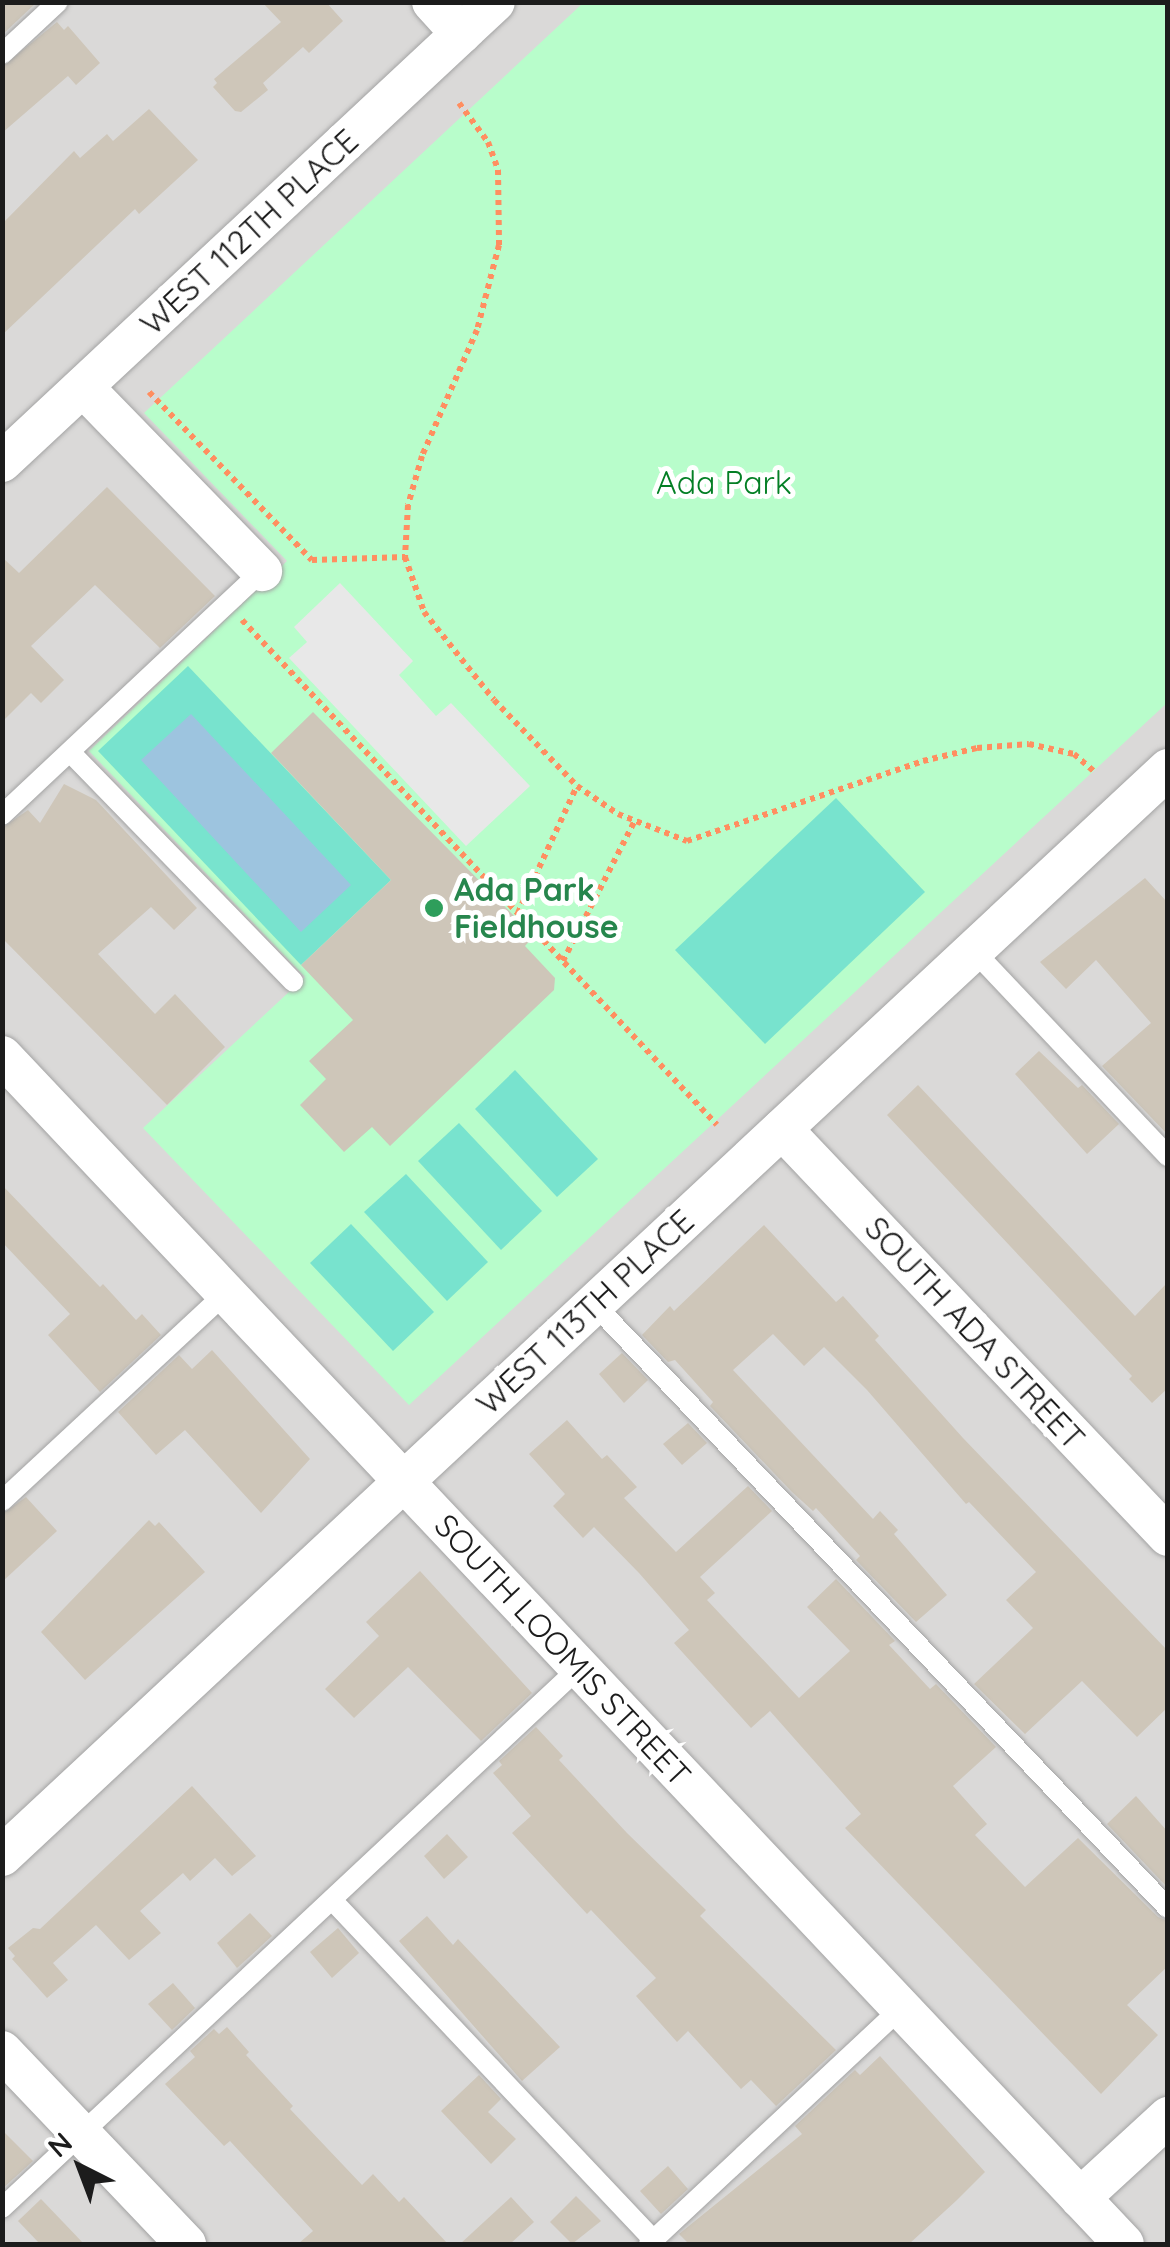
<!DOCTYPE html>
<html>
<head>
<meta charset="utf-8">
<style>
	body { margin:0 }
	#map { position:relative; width:1170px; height:2247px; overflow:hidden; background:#eeece0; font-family:Quicksand,sans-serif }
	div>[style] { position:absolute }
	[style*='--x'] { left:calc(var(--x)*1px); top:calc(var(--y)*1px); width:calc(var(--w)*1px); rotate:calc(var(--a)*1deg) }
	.residential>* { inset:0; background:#dad9d8 }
	.park>* { inset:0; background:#b8fdcb }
	.pitch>* { inset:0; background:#78e3ce }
	.parking>* { inset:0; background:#e8e8e8 }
	.water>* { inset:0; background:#9dc4df }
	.building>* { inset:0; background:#cec6b9 }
	.path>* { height:6px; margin-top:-3px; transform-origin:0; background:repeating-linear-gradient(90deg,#ff8e60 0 5px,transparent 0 10px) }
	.roads { filter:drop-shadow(0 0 2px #a3a3a3) drop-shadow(0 0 2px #a3a3a3) }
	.lane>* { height:20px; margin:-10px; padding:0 10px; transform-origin:10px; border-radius:10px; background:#fff }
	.street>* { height:40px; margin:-20px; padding:0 20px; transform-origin:20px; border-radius:20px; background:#fff }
	.dots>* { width:28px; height:28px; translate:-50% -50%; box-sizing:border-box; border:5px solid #fff; border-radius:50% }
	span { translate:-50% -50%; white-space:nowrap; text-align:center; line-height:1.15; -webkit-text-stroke:10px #fff; paint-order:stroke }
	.street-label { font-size:32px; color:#1c1c1c }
	.park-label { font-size:32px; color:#047f25 }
	.leisure-label { font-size:32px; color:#27864d; font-weight:700 }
	.left { translate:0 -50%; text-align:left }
	.frame { position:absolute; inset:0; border:5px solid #1c1c1c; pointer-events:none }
	.north { position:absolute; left:30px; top:2117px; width:100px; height:100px; -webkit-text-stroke:8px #fff; paint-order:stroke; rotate:318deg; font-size:28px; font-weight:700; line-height:40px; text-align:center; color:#1c1c1c }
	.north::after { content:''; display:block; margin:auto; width:35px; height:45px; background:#1c1c1c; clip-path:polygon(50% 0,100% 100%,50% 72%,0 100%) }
</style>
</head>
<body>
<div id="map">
	<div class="residential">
		<div style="clip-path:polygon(3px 3px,1167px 3px,1167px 2244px,3px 2244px)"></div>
	</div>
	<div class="park">
		<div style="clip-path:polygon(583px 3px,1167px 3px,1167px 703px,409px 1405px,143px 1128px,305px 977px,89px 751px,287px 561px,144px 413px)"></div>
	</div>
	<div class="pitch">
		<div style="clip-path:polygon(188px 666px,391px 880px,301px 965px,98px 751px)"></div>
		<div style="clip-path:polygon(836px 798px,925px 892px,765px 1044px,675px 950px)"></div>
		<div style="clip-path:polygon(515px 1070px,598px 1159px,557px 1197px,475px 1109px)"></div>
		<div style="clip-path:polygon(459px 1123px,542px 1211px,501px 1250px,418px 1161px)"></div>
		<div style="clip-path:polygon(406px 1174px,488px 1262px,447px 1301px,364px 1212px)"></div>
		<div style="clip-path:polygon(351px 1224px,434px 1312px,393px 1351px,310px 1263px)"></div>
	</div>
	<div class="parking">
		<div style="clip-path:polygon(340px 583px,413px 661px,399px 675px,436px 716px,451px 703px,530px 786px,466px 846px,289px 658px,307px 642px,294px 627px)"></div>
	</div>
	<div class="water">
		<div style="clip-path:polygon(191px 714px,351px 885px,301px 932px,141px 760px)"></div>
	</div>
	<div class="building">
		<div style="clip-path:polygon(2px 2px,37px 2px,2px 35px)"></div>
		<div style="clip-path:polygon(262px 2px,326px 2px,343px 21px,309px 53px,303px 47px,263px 83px,268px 90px,241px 112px,235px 111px,213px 87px,217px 83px,214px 79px,281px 22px)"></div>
		<div style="clip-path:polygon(57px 22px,64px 30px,68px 26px,100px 63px,76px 85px,68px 76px,2px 133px,2px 67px)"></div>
		<div style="clip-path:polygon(149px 109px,198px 160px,139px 214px,135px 209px,2px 335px,2px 224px,74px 151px,80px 158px,107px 134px,113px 141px)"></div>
		<div style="clip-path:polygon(107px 487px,215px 596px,160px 648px,95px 585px,31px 646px,64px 680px,41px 703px,31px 693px,2px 722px,2px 557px,19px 573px)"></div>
		<div style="clip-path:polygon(313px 712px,534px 936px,525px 946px,555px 978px,554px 990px,390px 1146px,372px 1127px,344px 1152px,300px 1105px,326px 1079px,309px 1061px,353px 1020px,301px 965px,391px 880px,271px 753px)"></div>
		<div style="clip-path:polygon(64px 784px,96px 800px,197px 908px,174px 930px,151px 907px,98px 954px,155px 1014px,175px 994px,225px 1047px,167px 1105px,2px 938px,2px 828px,28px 810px,40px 823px)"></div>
		<div style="clip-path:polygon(1145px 878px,1168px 903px,1168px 1135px,1102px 1066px,1151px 1023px,1096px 960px,1066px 989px,1040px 962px)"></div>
		<div style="clip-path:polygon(1039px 1051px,1078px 1088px,1082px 1085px,1119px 1124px,1087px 1154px,1015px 1074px)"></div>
		<div style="clip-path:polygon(918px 1085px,1135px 1316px,1168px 1282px,1168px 1388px,1152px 1403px,1129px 1379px,1132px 1376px,887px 1115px)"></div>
		<div style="clip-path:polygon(2px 1185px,100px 1287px,103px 1284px,136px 1320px,142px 1314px,161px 1335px,100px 1392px,48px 1335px,70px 1314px,2px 1242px)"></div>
		<div style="clip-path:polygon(764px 1225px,836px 1302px,843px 1296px,879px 1336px,875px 1340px,963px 1438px,1168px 1651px,1168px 1707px,1137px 1737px,1082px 1681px,1025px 1734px,974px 1684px,1033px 1628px,1006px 1600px,1036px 1572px,969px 1502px,966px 1504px,867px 1390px,824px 1347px,804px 1366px,773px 1334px,733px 1370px,873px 1519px,880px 1511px,898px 1530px,894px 1534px,947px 1595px,916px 1622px,856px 1560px,860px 1556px,816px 1508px,813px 1511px,792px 1492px,710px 1406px,713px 1402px,675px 1360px,668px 1362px,642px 1335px,670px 1306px,674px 1311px)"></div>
		<div style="clip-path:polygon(212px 1350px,310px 1459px,261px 1513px,185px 1430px,156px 1455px,118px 1412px,179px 1355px,192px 1369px)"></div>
		<div style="clip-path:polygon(622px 1353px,648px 1380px,624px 1403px,599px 1374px)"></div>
		<div style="clip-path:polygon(567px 1420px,602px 1459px,607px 1455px,637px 1487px,624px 1498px,676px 1552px,748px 1486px,772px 1511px,700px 1577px,715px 1593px,707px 1600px,799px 1698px,850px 1651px,807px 1607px,836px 1579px,895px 1641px,889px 1645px,930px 1689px,936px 1684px,996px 1747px,953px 1786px,987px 1824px,975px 1835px,1025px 1887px,1078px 1838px,1158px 1917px,1168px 1921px,1168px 1966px,1127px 2005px,1158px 2035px,1101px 2094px,845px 1828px,861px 1814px,770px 1711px,751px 1728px,674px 1643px,689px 1630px,639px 1573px,594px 1527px,583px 1538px,553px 1506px,565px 1494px,529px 1454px)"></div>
		<div style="clip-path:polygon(688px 1423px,707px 1443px,682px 1465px,663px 1444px)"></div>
		<div style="clip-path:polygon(26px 1497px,57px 1531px,2px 1582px,2px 1514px)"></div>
		<div style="clip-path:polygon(149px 1520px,155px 1526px,159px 1522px,205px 1572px,85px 1680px,41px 1632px)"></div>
		<div style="clip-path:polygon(420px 1571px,532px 1693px,481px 1741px,408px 1667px,354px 1718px,325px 1689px,379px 1636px,366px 1622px)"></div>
		<div style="clip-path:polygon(536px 1727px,563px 1756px,559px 1760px,627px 1833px,706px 1910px,700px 1916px,836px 2050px,776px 2106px,751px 2080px,741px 2089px,688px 2031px,677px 2042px,636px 1996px,656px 1978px,591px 1910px,587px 1914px,512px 1833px,531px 1816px,493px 1773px,502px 1765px,499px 1761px)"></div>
		<div style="clip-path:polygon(192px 1786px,256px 1856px,232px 1876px,215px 1858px,190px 1881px,183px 1873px,140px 1911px,161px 1933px,129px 1960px,96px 1925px,53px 1963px,68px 1980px,47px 1998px,12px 1959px,15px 1956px,8px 1948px,33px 1928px,40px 1929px)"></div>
		<div style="clip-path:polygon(1136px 1796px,1168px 1832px,1168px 1888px,1107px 1824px)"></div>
		<div style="clip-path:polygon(447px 1834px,468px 1857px,444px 1879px,424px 1856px)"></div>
		<div style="clip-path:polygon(250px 1913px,272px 1936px,237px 1968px,217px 1943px)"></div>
		<div style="clip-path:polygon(427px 1916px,453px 1945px,458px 1939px,560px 2047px,522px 2081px,399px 1941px)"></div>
		<div style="clip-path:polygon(338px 1928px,359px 1953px,332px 1978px,310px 1952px)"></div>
		<div style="clip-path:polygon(173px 1983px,195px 2008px,172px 2030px,148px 2004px)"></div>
		<div style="clip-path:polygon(227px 2027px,249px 2052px,246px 2055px,293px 2106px,290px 2109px,362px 2185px,373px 2174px,399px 2202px,404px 2197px,448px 2244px,298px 2244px,313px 2231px,230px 2141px,224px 2146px,165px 2084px,195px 2057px,190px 2051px,214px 2029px,219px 2034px)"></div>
		<div style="clip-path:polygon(880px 2056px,985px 2172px,957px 2200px,909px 2244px,689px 2244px,679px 2234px,802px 2134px,795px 2126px,855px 2070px,860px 2075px)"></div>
		<div style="clip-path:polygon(479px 2075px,501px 2099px,488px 2112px,516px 2139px,491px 2164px,441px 2111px)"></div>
		<div style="clip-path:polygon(2px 2130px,33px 2161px,2px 2189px)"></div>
		<div style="clip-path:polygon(668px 2166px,688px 2189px,661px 2214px,640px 2191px)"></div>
		<div style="clip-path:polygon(576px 2196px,601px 2221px,572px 2244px,550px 2222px)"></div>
		<div style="clip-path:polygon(511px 2197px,534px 2222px,510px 2244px,460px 2244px)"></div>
		<div style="clip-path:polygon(41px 2199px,63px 2222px,84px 2244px,40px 2244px,18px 2221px)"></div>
	</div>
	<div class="path">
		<div style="--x:459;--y:103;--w:49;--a:53.4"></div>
		<div style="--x:488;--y:142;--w:30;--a:70"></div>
		<div style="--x:498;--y:170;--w:75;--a:89.2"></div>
		<div style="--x:499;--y:245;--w:88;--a:104.5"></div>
		<div style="--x:477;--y:330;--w:137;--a:113.6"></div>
		<div style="--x:422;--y:456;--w:51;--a:105.9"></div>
		<div style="--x:408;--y:505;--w:52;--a:93.3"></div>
		<div style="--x:405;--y:557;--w:58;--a:70.9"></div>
		<div style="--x:424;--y:612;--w:112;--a:51.5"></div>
		<div style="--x:494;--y:700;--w:120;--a:46"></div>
		<div style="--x:577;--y:786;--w:50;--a:34.3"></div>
		<div style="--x:618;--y:814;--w:74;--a:21.4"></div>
		<div style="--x:687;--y:841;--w:249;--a:-18.7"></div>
		<div style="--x:923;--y:761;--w:56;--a:-13.5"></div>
		<div style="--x:977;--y:748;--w:52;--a:-4.4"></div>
		<div style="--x:1029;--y:744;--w:46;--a:12.5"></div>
		<div style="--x:1074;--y:754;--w:29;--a:41"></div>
		<div style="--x:149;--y:392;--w:234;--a:45.9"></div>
		<div style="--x:312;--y:560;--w:93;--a:-1.8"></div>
		<div style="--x:242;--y:620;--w:693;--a:46.75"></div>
		<div style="--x:518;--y:913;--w:140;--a:-65.1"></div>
		<div style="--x:563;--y:961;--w:156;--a:-62.9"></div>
	</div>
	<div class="roads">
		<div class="lane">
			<div style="--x:2;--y:54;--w:76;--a:-42.9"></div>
			<div style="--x:70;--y:752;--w:320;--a:45.8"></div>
			<div style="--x:2;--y:815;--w:357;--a:-43.2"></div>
			<div style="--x:973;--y:950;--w:284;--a:46.6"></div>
			<div style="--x:594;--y:1304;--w:833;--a:46.46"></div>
			<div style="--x:2;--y:1501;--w:306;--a:-42.9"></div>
			<div style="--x:332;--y:1900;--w:468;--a:46.6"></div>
			<div style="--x:2;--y:2208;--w:792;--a:-43.11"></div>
			<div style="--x:649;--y:2244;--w:345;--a:-43.1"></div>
		</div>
		<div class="street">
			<div style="--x:432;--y:2;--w:43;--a:47.8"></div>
			<div style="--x:83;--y:387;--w:257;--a:45.8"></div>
			<div style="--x:2;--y:462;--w:674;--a:-43.02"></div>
			<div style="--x:2;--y:1056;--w:1634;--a:46.64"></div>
			<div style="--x:782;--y:1129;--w:561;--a:46.52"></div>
			<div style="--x:2;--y:1856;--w:1594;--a:-42.99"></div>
			<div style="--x:2;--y:2051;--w:267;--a:46.4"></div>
			<div style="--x:1080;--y:2198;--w:120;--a:-42.6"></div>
		</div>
	</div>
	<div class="dots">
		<div style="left:434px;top:908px;background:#2e9e5b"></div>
	</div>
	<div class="street-label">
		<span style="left:249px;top:232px;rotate:-43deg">WEST 112TH PLACE</span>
		<span style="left:585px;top:1312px;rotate:-43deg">WEST 113TH PLACE</span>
		<span style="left:975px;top:1333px;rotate:47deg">SOUTH ADA STREET</span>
		<span style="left:563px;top:1650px;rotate:47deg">SOUTH LOOMIS STREET</span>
	</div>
	<div class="park-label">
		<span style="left:724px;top:482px">Ada Park</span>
	</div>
	<div class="leisure-label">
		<span class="left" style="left:454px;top:908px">Ada Park<br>Fieldhouse</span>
	</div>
	<div class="frame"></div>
	<div class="north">N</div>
</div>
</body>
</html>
